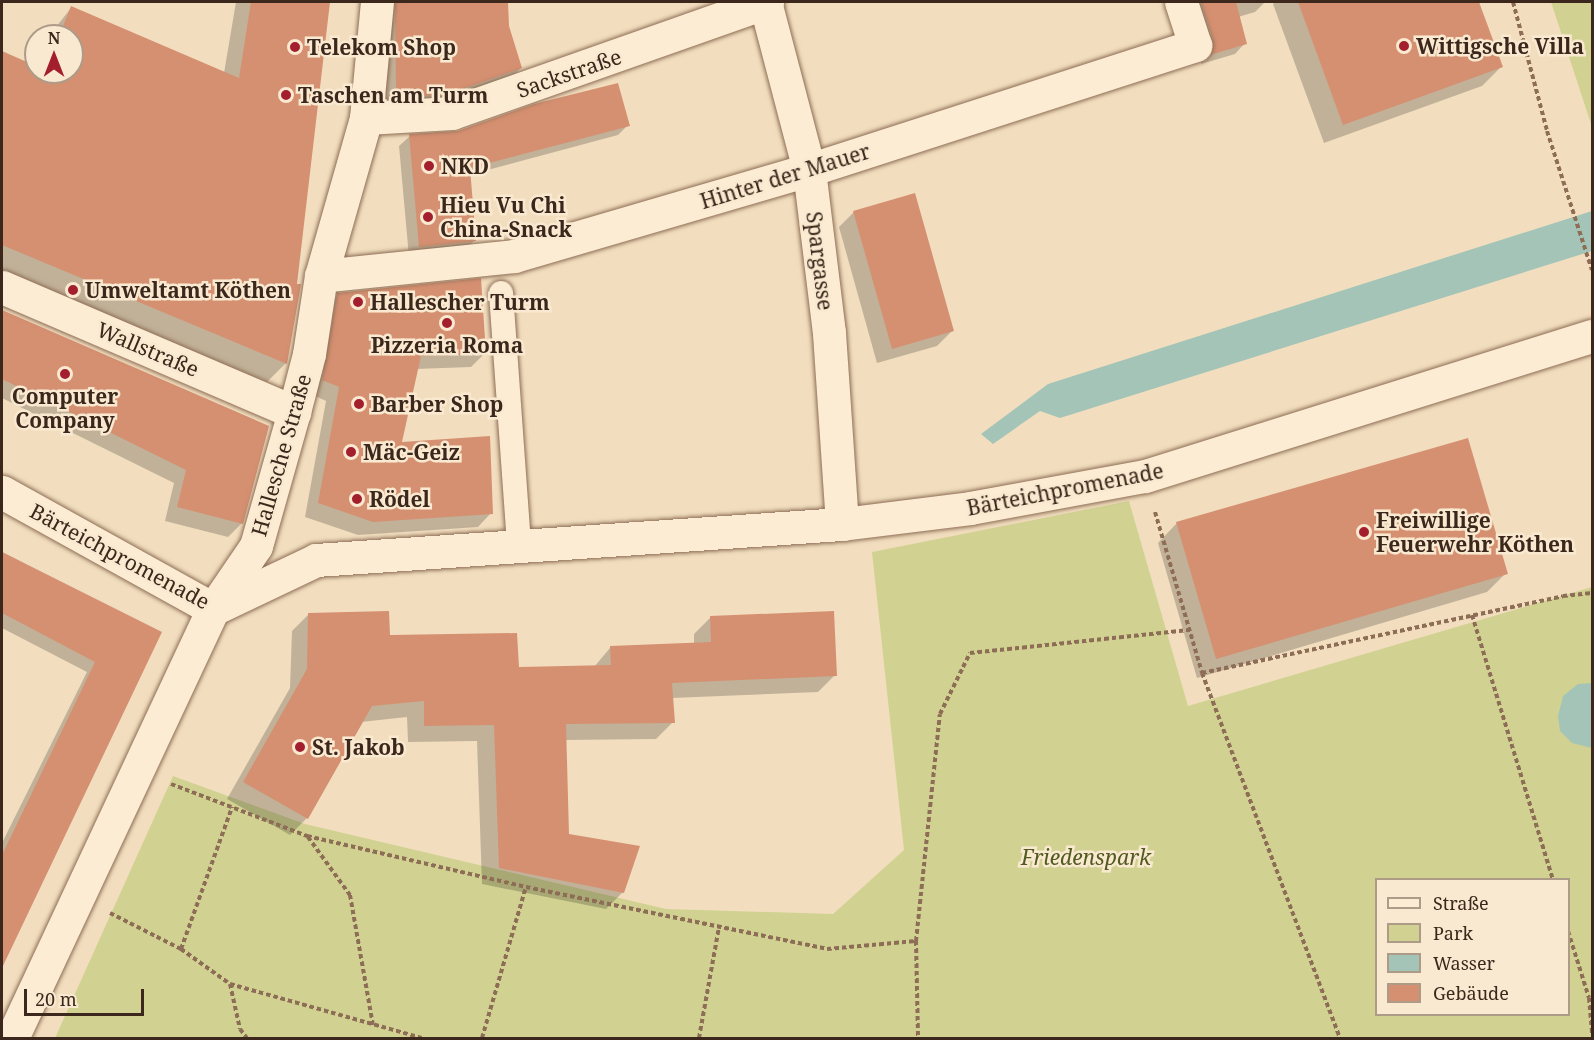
<!DOCTYPE html>
<html>
<head>
<meta charset="utf-8">
<style>
	body { margin:0 }
	#map { position:relative; width:1594px; height:1040px; overflow:hidden; background:#f2debf; font-family:"Noto Serif",serif }
	div>[style] { position:absolute }
	[style*='--x'] { left:calc(var(--x)*1px); top:calc(var(--y)*1px); width:calc(var(--w)*1px); rotate:calc(var(--a)*1deg) }
	.green>* { inset:0; background:#d1d292 }
	.water>* { inset:0; background:#a3c4b7 }
	.shadow>* { inset:0; background:#0003 }
	.building>* { inset:0; background:#d59071 }
	.path>* { height:4px; margin-top:-2px; transform-origin:0; background:repeating-linear-gradient(90deg,#8d6d55 0 4.5px,transparent 0 7.5px) }
	.roads { filter:drop-shadow(0 0 2px #8d6d55) drop-shadow(0 0 2px #8d6d55) }
	.service>* { height:24px; margin:-12px; padding:0 12px; transform-origin:12px; border-radius:12px; background:#fcecd3 }
	.pedestrian>* { height:33px; margin:-16.5px; padding:0 16.5px; transform-origin:16.5px; border-radius:16.5px; background:#fcecd3 }
	.minor>* { height:33px; margin:-16.5px; padding:0 16.5px; transform-origin:16.5px; border-radius:16.5px; background:#fcecd3 }
	.dots>* { width:16px; height:16px; translate:-50% -50%; box-sizing:border-box; border:3px solid #f9e9d0; border-radius:50% }
	span { translate:-50% -50%; white-space:nowrap; text-align:center; line-height:1.15; -webkit-text-stroke:5px #f9e9d0; paint-order:stroke }
	.poi-label { font-size:21px; color:#3b271b; font-weight:700 }
	.left { translate:0 -50%; text-align:left }
	.street-label { font-size:21px; color:#3b271b }
	.park-label { font-size:21px; color:#515a20; font-style:italic }
	.frame { position:absolute; inset:0; border:3px solid #3b271b; pointer-events:none }
	.legend { position:absolute; left:1375px; top:878px; width:195px; height:138px; box-sizing:border-box; background:#f9e9d0; border:2px solid #ad9b88; margin:0; padding:8px 10px; list-style:none; font-size:18px; color:#3b271b }
	.legend li { display:flex; align-items:center; gap:12px; height:30px }
	.legend b { width:30px; border:2px solid #ad9b88 }
	.north { position:absolute; left:24px; top:24px; width:60px; height:60px; box-sizing:border-box; background:#f9e9d0; border:2px solid #ad9b88; border-radius:50%; rotate:0deg; font-size:16px; font-weight:700; line-height:24px; text-align:center; color:#3b271b }
	.north::after { content:''; display:block; margin:auto; width:21px; height:27px; background:#a31f2e; clip-path:polygon(50% 0,100% 100%,50% 72%,0 100%) }
	.scale { position:absolute; left:24px; top:989px; width:120px; height:27px; box-sizing:border-box; border:3px solid #3b271b; border-top:0; padding-left:8px; font-size:18px; line-height:21px; white-space:nowrap; color:#3b271b; -webkit-text-stroke:4px #f9e9d0; paint-order:stroke }
</style>
</head>
<body>
<div id="map">
	<div class="green">
		<div style="clip-path:polygon(1551px 2px,1592px 2px,1592px 127px)"></div>
		<div style="clip-path:polygon(evenodd,1129px 501px,1188px 706px,1592px 587px,1592px 1038px,55px 1038px,173px 776px,305px 824px,666px 909px,833px 914px,904px 850px,872px 552px,1129px 501px,1376px 880px,1568px 880px,1568px 1014px,1376px 1014px,1376px 880px)"></div>
	</div>
	<div class="water">
		<div style="clip-path:polygon(1592px 211px,1592px 251px,1060px 418px,1040px 411px,993px 444px,981px 434px,1048px 384px)"></div>
		<div style="clip-path:polygon(1592px 683px,1592px 748px,1572px 743px,1560px 731px,1558px 716px,1563px 696px,1578px 684px)"></div>
	</div>
	<div class="shadow">
		<div style="clip-path:polygon(236px 2px,328px 2px,286px 363px,267px 382px,2px 273px,2px 53px,36px 67px,36px 72px,72px 72px,72px 36px,49px 36px,71px 8px,224px 73px)"></div>
		<div style="clip-path:polygon(378px 2px,506px 2px,507px 26px,521px 68px,505px 83px,432px 109px,382px 105px)"></div>
		<div style="clip-path:polygon(1184px 2px,1265px 2px,1255px 12px,1238px 17px,1245px 43px,1235px 54px,1201px 64px,1203px 50px)"></div>
		<div style="clip-path:polygon(1275px 2px,1477px 2px,1501px 67px,1482px 86px,1324px 143px,1273px 4px)"></div>
		<div style="clip-path:polygon(628px 125px,618px 135px,469px 175px,475px 240px,464px 251px,409px 257px,399px 146px,410px 136px)"></div>
		<div style="clip-path:polygon(854px 212px,952px 331px,937px 346px,877px 363px,839px 227px)"></div>
		<div style="clip-path:polygon(338px 295px,485px 353px,471px 367px,416px 369px,400px 444px,491px 513px,478px 527px,358px 535px,305px 517px,326px 401px,309px 393px,324px 309px)"></div>
		<div style="clip-path:polygon(2px 313px,267px 427px,241px 524px,228px 537px,165px 521px,174px 483px,2px 398px)"></div>
		<div style="clip-path:polygon(1177px 523px,1506px 573px,1487px 592px,1197px 678px,1158px 543px)"></div>
		<div style="clip-path:polygon(2px 552px,160px 633px,2px 959px,2px 843px,87px 672px,2px 628px)"></div>
		<div style="clip-path:polygon(309px 614px,517px 668px,594px 667px,610px 648px,694px 644px,694px 634px,711px 617px,835px 675px,818px 692px,672px 698px,673px 722px,656px 739px,565px 740px,567px 835px,623px 892px,606px 909px,482px 884px,477px 741px,408px 742px,407px 717px,361px 722px,307px 818px,290px 835px,227px 799px,290px 688px,292px 631px)"></div>
	</div>
	<div class="building">
		<div style="clip-path:polygon(251px 2px,330px 2px,297px 284px,301px 284px,287px 364px,2px 245px,2px 51px,36px 66px,36px 72px,72px 72px,72px 36px,59px 36px,71px 6px,239px 78px)"></div>
		<div style="clip-path:polygon(395px 2px,508px 2px,509px 26px,522px 68px,448px 94px,406px 97px,405px 90px,396px 90px)"></div>
		<div style="clip-path:polygon(1201px 2px,1236px 2px,1247px 44px,1210px 55px,1213px 39px)"></div>
		<div style="clip-path:polygon(1298px 2px,1479px 2px,1503px 67px,1343px 125px)"></div>
		<div style="clip-path:polygon(618px 83px,630px 126px,470px 168px,476px 241px,419px 247px,409px 134px,458px 131px,534px 104px)"></div>
		<div style="clip-path:polygon(915px 193px,954px 331px,892px 349px,853px 211px)"></div>
		<div style="clip-path:polygon(481px 278px,486px 354px,421px 356px,402px 442px,490px 436px,493px 514px,373px 522px,318px 503px,339px 387px,322px 380px,337px 293px)"></div>
		<div style="clip-path:polygon(2px 310px,269px 426px,243px 524px,177px 507px,186px 470px,2px 379px)"></div>
		<div style="clip-path:polygon(1468px 438px,1508px 574px,1216px 659px,1176px 522px)"></div>
		<div style="clip-path:polygon(2px 552px,162px 632px,2px 968px,2px 855px,95px 662px,2px 613px)"></div>
		<div style="clip-path:polygon(389px 611px,390px 635px,517px 633px,519px 667px,611px 665px,610px 646px,711px 642px,710px 616px,834px 611px,837px 676px,672px 683px,675px 723px,566px 724px,569px 834px,640px 846px,624px 893px,499px 868px,494px 725px,424px 726px,424px 701px,372px 706px,308px 819px,243px 782px,307px 669px,308px 613px)"></div>
	</div>
	<div class="path">
		<div style="--x:1513;--y:2;--w:133;--a:75.2"></div>
		<div style="--x:1547;--y:131;--w:146;--a:72.1"></div>
		<div style="--x:1155;--y:512;--w:168;--a:73.7"></div>
		<div style="--x:1202;--y:673;--w:369;--a:-12"></div>
		<div style="--x:1563;--y:596;--w:29;--a:-6"></div>
		<div style="--x:1472;--y:615;--w:277;--a:73"></div>
		<div style="--x:1202;--y:673;--w:390;--a:69.3"></div>
		<div style="--x:171;--y:784;--w:146;--a:20.9"></div>
		<div style="--x:307;--y:836;--w:225;--a:13.1"></div>
		<div style="--x:526;--y:887;--w:307;--a:11.6"></div>
		<div style="--x:827;--y:949;--w:89;--a:-5.1"></div>
		<div style="--x:916;--y:941;--w:228;--a:-84"></div>
		<div style="--x:940;--y:714;--w:68;--a:-63.8"></div>
		<div style="--x:970;--y:653;--w:220;--a:-6"></div>
		<div style="--x:308;--y:837;--w:72;--a:54.1"></div>
		<div style="--x:350;--y:895;--w:132;--a:80"></div>
		<div style="--x:110;--y:913;--w:80;--a:26.9"></div>
		<div style="--x:181;--y:949;--w:60;--a:35.5"></div>
		<div style="--x:230;--y:984;--w:199;--a:15.7"></div>
		<div style="--x:1568;--y:931;--w:70;--a:72.6"></div>
		<div style="--x:1589;--y:998;--w:37;--a:85"></div>
		<div style="--x:916;--y:941;--w:97;--a:88.8"></div>
		<div style="--x:181;--y:949;--w:151;--a:-70.2"></div>
		<div style="--x:230;--y:984;--w:46;--a:77.5"></div>
		<div style="--x:240;--y:1029;--w:11;--a:52"></div>
		<div style="--x:482;--y:1038;--w:157;--a:-73.8"></div>
		<div style="--x:699;--y:1038;--w:113;--a:-79.8"></div>
	</div>
	<div class="roads">
		<div class="service">
			<div style="--x:501;--y:293;--w:254;--a:85.9"></div>
		</div>
		<div class="pedestrian">
			<div style="--x:321;--y:276;--w:194;--a:-5.9"></div>
			<div style="--x:2;--y:287;--w:318;--a:23.2"></div>
			<div style="--x:213;--y:609;--w:76;--a:-55.7"></div>
			<div style="--x:256;--y:546;--w:139;--a:-74.2"></div>
			<div style="--x:294;--y:412;--w:60;--a:-75.5"></div>
			<div style="--x:309;--y:354;--w:79;--a:-81.3"></div>
			<div style="--x:321;--y:276;--w:164;--a:-74.1"></div>
			<div style="--x:366;--y:118;--w:117;--a:-84.6"></div>
		</div>
		<div class="minor">
			<div style="--x:765;--y:2;--w:174;--a:75.3"></div>
			<div style="--x:809;--y:170;--w:164;--a:83"></div>
			<div style="--x:829;--y:333;--w:191;--a:86.1"></div>
			<div style="--x:366;--y:118;--w:86;--a:-3.3"></div>
			<div style="--x:452;--y:113;--w:334;--a:-19.4"></div>
			<div style="--x:514;--y:256;--w:307;--a:-16.3"></div>
			<div style="--x:809;--y:170;--w:406;--a:-17.9"></div>
			<div style="--x:1195;--y:45;--w:45;--a:-108"></div>
			<div style="--x:2;--y:492;--w:241;--a:29"></div>
			<div style="--x:213;--y:609;--w:114;--a:-25.4"></div>
			<div style="--x:316;--y:560;--w:527;--a:-3.92"></div>
			<div style="--x:842;--y:524;--w:129;--a:-7.1"></div>
			<div style="--x:970;--y:508;--w:178;--a:-10.4"></div>
			<div style="--x:1145;--y:476;--w:468;--a:-17.4"></div>
			<div style="--x:12;--y:1038;--w:474;--a:-64.9"></div>
		</div>
	</div>
	<div class="dots">
		<div style="left:1404px;top:46px;background:#a31f2e"></div>
		<div style="left:295px;top:47px;background:#a31f2e"></div>
		<div style="left:286px;top:95px;background:#a31f2e"></div>
		<div style="left:429px;top:166px;background:#a31f2e"></div>
		<div style="left:428px;top:217px;background:#a31f2e"></div>
		<div style="left:73px;top:290px;background:#a31f2e"></div>
		<div style="left:358px;top:302px;background:#a31f2e"></div>
		<div style="left:447px;top:323px;background:#a31f2e"></div>
		<div style="left:65px;top:374px;background:#a31f2e"></div>
		<div style="left:359px;top:404px;background:#a31f2e"></div>
		<div style="left:351px;top:452px;background:#a31f2e"></div>
		<div style="left:357px;top:499px;background:#a31f2e"></div>
		<div style="left:1364px;top:532px;background:#a31f2e"></div>
		<div style="left:300px;top:747px;background:#a31f2e"></div>
	</div>
	<div class="poi-label">
		<span class="left" style="left:1416px;top:46px">Wittigsche Villa</span>
		<span class="left" style="left:307px;top:47px">Telekom Shop</span>
		<span class="left" style="left:298px;top:95px">Taschen am Turm</span>
		<span class="left" style="left:441px;top:166px">NKD</span>
		<span class="left" style="left:440px;top:217px">Hieu Vu Chi<br>China-Snack</span>
		<span class="left" style="left:85px;top:290px">Umweltamt Köthen</span>
		<span class="left" style="left:370px;top:302px">Hallescher Turm</span>
		<span style="left:447px;top:345px">Pizzeria Roma</span>
		<span style="left:65px;top:408px">Computer<br>Company</span>
		<span class="left" style="left:371px;top:404px">Barber Shop</span>
		<span class="left" style="left:363px;top:452px">Mäc-Geiz</span>
		<span class="left" style="left:369px;top:499px">Rödel</span>
		<span class="left" style="left:1376px;top:532px">Freiwillige<br>Feuerwehr Köthen</span>
		<span class="left" style="left:312px;top:747px">St. Jakob</span>
	</div>
	<div class="street-label">
		<span style="left:569px;top:73px;rotate:-19deg">Sackstraße</span>
		<span style="left:785px;top:176px;rotate:-17deg">Hinter der Mauer</span>
		<span style="left:820px;top:261px;rotate:83deg">Spargasse</span>
		<span style="left:148px;top:349px;rotate:23deg">Wallstraße</span>
		<span style="left:281px;top:455px;rotate:-74deg">Hallesche Straße</span>
		<span style="left:1065px;top:489px;rotate:-11deg">Bärteichpromenade</span>
		<span style="left:120px;top:556px;rotate:28deg">Bärteichpromenade</span>
	</div>
	<div class="park-label">
		<span style="left:1086px;top:857px">Friedenspark</span>
	</div>
	<div class="frame"></div>
	<ul class="legend">
	<li><b style="height:8px;background:#fcecd3"></b>Straße</li>
	<li><b style="height:16px;background:#d1d292"></b>Park</li>
	<li><b style="height:16px;background:#a3c4b7"></b>Wasser</li>
	<li><b style="height:16px;background:#d59071"></b>Gebäude</li>
	</ul>
	<div class="north">N</div>
	<div class="scale">20 m</div>
</div>
</body>
</html>
